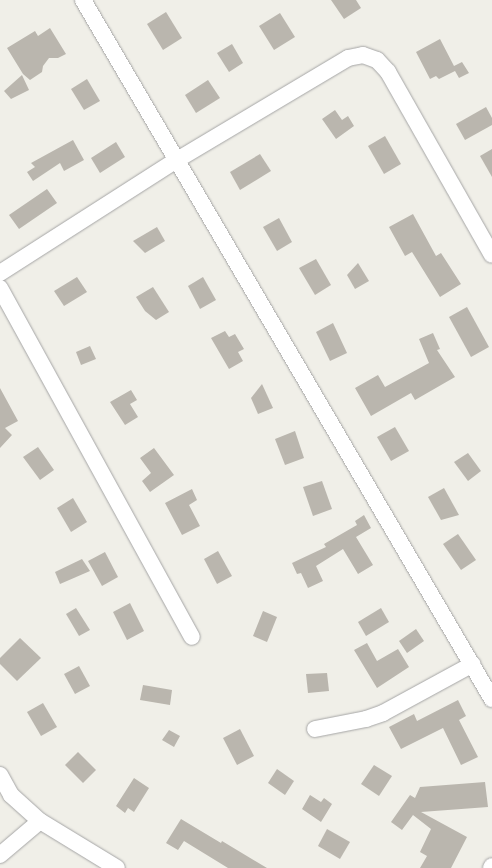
<!DOCTYPE html>
<html>
<head>
<meta charset="utf-8">
<style>
	body { margin:0 }
	#map { position:relative; width:492px; height:868px; overflow:hidden; background:#f0efe8; font-family:Raleway,sans-serif }
	div>[style] { position:absolute }
	[style*='--x'] { left:calc(var(--x)*1px); top:calc(var(--y)*1px); width:calc(var(--w)*1px); rotate:calc(var(--a)*1deg) }
	.building>* { inset:0; background:#bab6ae }
	.roads { filter:drop-shadow(0 0 1px #a5a5a5) drop-shadow(0 0 1px #a5a5a5) }
	.minor>* { height:16px; margin:-8px; padding:0 8px; transform-origin:8px; border-radius:8px; background:#fff }
	span { translate:-50% -50%; white-space:nowrap; text-align:center; line-height:1.15; -webkit-text-stroke:4.5px #fff; paint-order:stroke }
</style>
</head>
<body>
<div id="map">
	<div class="building">
		<div style="clip-path:polygon(331px 0,356px 0,361px 8px,344px 19px)"></div>
		<div style="clip-path:polygon(166px 12px,182px 38px,163px 50px,147px 24px)"></div>
		<div style="clip-path:polygon(280px 13px,295px 37px,274px 50px,259px 26px)"></div>
		<div style="clip-path:polygon(50px 28px,66px 54px,58px 58px,49px 58px,43px 66px,42px 72px,30px 80px,23px 74px,7px 48px,35px 31px,38px 36px)"></div>
		<div style="clip-path:polygon(440px 39px,454px 66px,462px 62px,469px 73px,459px 78px,455px 71px,439px 79px,436px 76px,430px 79px,416px 52px)"></div>
		<div style="clip-path:polygon(232px 44px,243px 63px,229px 72px,217px 53px)"></div>
		<div style="clip-path:polygon(22px 75px,29px 90px,11px 99px,4px 91px)"></div>
		<div style="clip-path:polygon(87px 79px,100px 101px,84px 110px,71px 89px)"></div>
		<div style="clip-path:polygon(208px 80px,220px 98px,196px 113px,185px 95px)"></div>
		<div style="clip-path:polygon(486px 107px,492px 118px,492px 125px,465px 140px,456px 124px)"></div>
		<div style="clip-path:polygon(335px 110px,342px 120px,348px 116px,354px 126px,336px 139px,322px 119px)"></div>
		<div style="clip-path:polygon(385px 136px,401px 164px,384px 174px,368px 146px)"></div>
		<div style="clip-path:polygon(73px 140px,84px 160px,64px 171px,60px 163px,33px 181px,27px 172px,35px 167px,31px 163px)"></div>
		<div style="clip-path:polygon(116px 142px,125px 157px,100px 173px,91px 158px)"></div>
		<div style="clip-path:polygon(492px 149px,492px 177px,480px 156px)"></div>
		<div style="clip-path:polygon(260px 154px,271px 171px,240px 190px,230px 172px)"></div>
		<div style="clip-path:polygon(47px 189px,57px 203px,19px 229px,9px 215px)"></div>
		<div style="clip-path:polygon(413px 214px,436px 256px,441px 253px,461px 284px,440px 297px,412px 252px,405px 256px,389px 227px)"></div>
		<div style="clip-path:polygon(279px 218px,292px 242px,277px 251px,263px 227px)"></div>
		<div style="clip-path:polygon(157px 227px,165px 241px,145px 253px,133px 241px)"></div>
		<div style="clip-path:polygon(316px 259px,331px 285px,315px 295px,299px 268px)"></div>
		<div style="clip-path:polygon(358px 263px,369px 281px,355px 289px,347px 275px)"></div>
		<div style="clip-path:polygon(77px 277px,87px 292px,64px 306px,54px 291px)"></div>
		<div style="clip-path:polygon(203px 277px,216px 300px,200px 309px,188px 286px)"></div>
		<div style="clip-path:polygon(153px 287px,169px 312px,156px 320px,145px 311px,136px 297px)"></div>
		<div style="clip-path:polygon(467px 307px,489px 347px,471px 357px,449px 317px)"></div>
		<div style="clip-path:polygon(333px 323px,347px 353px,330px 361px,316px 332px)"></div>
		<div style="clip-path:polygon(225px 331px,229px 337px,235px 334px,244px 349px,238px 352px,243px 361px,229px 369px,211px 338px)"></div>
		<div style="clip-path:polygon(433px 333px,440px 349px,437px 350px,455px 377px,415px 400px,411px 393px,371px 416px,355px 388px,378px 375px,385px 387px,429px 363px,419px 339px)"></div>
		<div style="clip-path:polygon(90px 346px,96px 359px,81px 365px,76px 352px)"></div>
		<div style="clip-path:polygon(262px 384px,273px 408px,258px 414px,251px 398px)"></div>
		<div style="clip-path:polygon(0 388px,18px 421px,5px 428px,12px 435px,0 448px)"></div>
		<div style="clip-path:polygon(131px 390px,137px 400px,130px 404px,138px 417px,125px 425px,110px 402px)"></div>
		<div style="clip-path:polygon(395px 427px,409px 451px,391px 461px,377px 437px)"></div>
		<div style="clip-path:polygon(295px 431px,304px 458px,285px 465px,275px 439px)"></div>
		<div style="clip-path:polygon(38px 447px,54px 470px,40px 480px,23px 457px)"></div>
		<div style="clip-path:polygon(154px 448px,174px 475px,150px 492px,142px 481px,151px 473px,140px 458px)"></div>
		<div style="clip-path:polygon(468px 453px,481px 471px,468px 481px,454px 462px)"></div>
		<div style="clip-path:polygon(322px 481px,332px 509px,313px 516px,303px 487px)"></div>
		<div style="clip-path:polygon(444px 488px,459px 515px,441px 520px,428px 497px)"></div>
		<div style="clip-path:polygon(192px 489px,197px 500px,189px 505px,200px 526px,182px 535px,165px 503px)"></div>
		<div style="clip-path:polygon(73px 498px,87px 522px,71px 532px,57px 508px)"></div>
		<div style="clip-path:polygon(364px 515px,371px 528px,356px 537px,373px 565px,358px 574px,343px 549px,316px 566px,323px 581px,308px 588px,301px 573px,297px 574px,292px 563px,326px 547px,324px 544px,357px 525px,355px 521px)"></div>
		<div style="clip-path:polygon(458px 534px,476px 560px,461px 570px,443px 544px)"></div>
		<div style="clip-path:polygon(218px 551px,232px 576px,217px 584px,204px 559px)"></div>
		<div style="clip-path:polygon(105px 552px,118px 577px,102px 586px,88px 561px)"></div>
		<div style="clip-path:polygon(82px 559px,90px 571px,60px 584px,55px 572px)"></div>
		<div style="clip-path:polygon(130px 603px,144px 631px,127px 640px,113px 612px)"></div>
		<div style="clip-path:polygon(76px 608px,90px 630px,79px 636px,66px 614px)"></div>
		<div style="clip-path:polygon(381px 608px,389px 622px,366px 636px,358px 622px)"></div>
		<div style="clip-path:polygon(263px 611px,277px 617px,267px 642px,253px 636px)"></div>
		<div style="clip-path:polygon(416px 629px,424px 641px,407px 653px,399px 641px)"></div>
		<div style="clip-path:polygon(20px 638px,41px 658px,17px 681px,0 664px,0 658px)"></div>
		<div style="clip-path:polygon(367px 643px,377px 661px,398px 649px,409px 667px,377px 688px,354px 650px)"></div>
		<div style="clip-path:polygon(79px 666px,90px 686px,75px 694px,64px 674px)"></div>
		<div style="clip-path:polygon(327px 673px,329px 691px,308px 693px,306px 674px)"></div>
		<div style="clip-path:polygon(143px 685px,172px 690px,170px 705px,140px 700px)"></div>
		<div style="clip-path:polygon(458px 700px,466px 716px,459px 720px,478px 757px,461px 765px,443px 728px,401px 749px,389px 727px,414px 714px,417px 721px)"></div>
		<div style="clip-path:polygon(43px 703px,57px 727px,41px 736px,27px 712px)"></div>
		<div style="clip-path:polygon(240px 729px,254px 756px,237px 765px,223px 738px)"></div>
		<div style="clip-path:polygon(169px 730px,180px 736px,174px 747px,162px 740px)"></div>
		<div style="clip-path:polygon(78px 752px,96px 770px,83px 783px,65px 765px)"></div>
		<div style="clip-path:polygon(374px 765px,392px 776px,379px 796px,361px 784px)"></div>
		<div style="clip-path:polygon(277px 769px,294px 781px,285px 795px,268px 783px)"></div>
		<div style="clip-path:polygon(134px 778px,149px 788px,134px 812px,128px 808px,125px 813px,116px 806px)"></div>
		<div style="clip-path:polygon(485px 782px,488px 807px,421px 812px,467px 837px,451px 868px,420px 868px,427px 856px,420px 852px,431px 829px,413px 815px,402px 830px,391px 822px,410px 795px,415px 798px,420px 787px)"></div>
		<div style="clip-path:polygon(310px 795px,321px 802px,324px 798px,332px 804px,321px 822px,302px 809px)"></div>
		<div style="clip-path:polygon(181px 819px,221px 843px,222px 841px,267px 868px,228px 868px,184px 841px,178px 850px,166px 843px)"></div>
		<div style="clip-path:polygon(327px 829px,350px 842px,340px 859px,318px 846px)"></div>
	</div>
	<div class="roads">
		<div class="minor">
			<div style="--x:83;--y:0;--w:810;--a:59.67"></div>
			<div style="--x:0;--y:273;--w:210;--a:-32.6"></div>
			<div style="--x:177;--y:160;--w:199;--a:-30.8"></div>
			<div style="--x:348;--y:58;--w:15;--a:-11"></div>
			<div style="--x:363;--y:55;--w:15;--a:20"></div>
			<div style="--x:377;--y:60;--w:16;--a:47"></div>
			<div style="--x:388;--y:72;--w:210;--a:60.4"></div>
			<div style="--x:0;--y:288;--w:398;--a:61.2"></div>
			<div style="--x:315;--y:729;--w:52;--a:-11.1"></div>
			<div style="--x:366;--y:719;--w:18;--a:-19"></div>
			<div style="--x:383;--y:713;--w:102;--a:-28.6"></div>
			<div style="--x:0;--y:775;--w:23;--a:61"></div>
			<div style="--x:11;--y:795;--w:39;--a:42"></div>
			<div style="--x:40;--y:821;--w:90;--a:31.4"></div>
			<div style="--x:0;--y:855;--w:52;--a:-40.4"></div>
			<div style="--x:491;--y:868;--w:2;--a:-63"></div>
		</div>
	</div>
</div>
</body>
</html>
